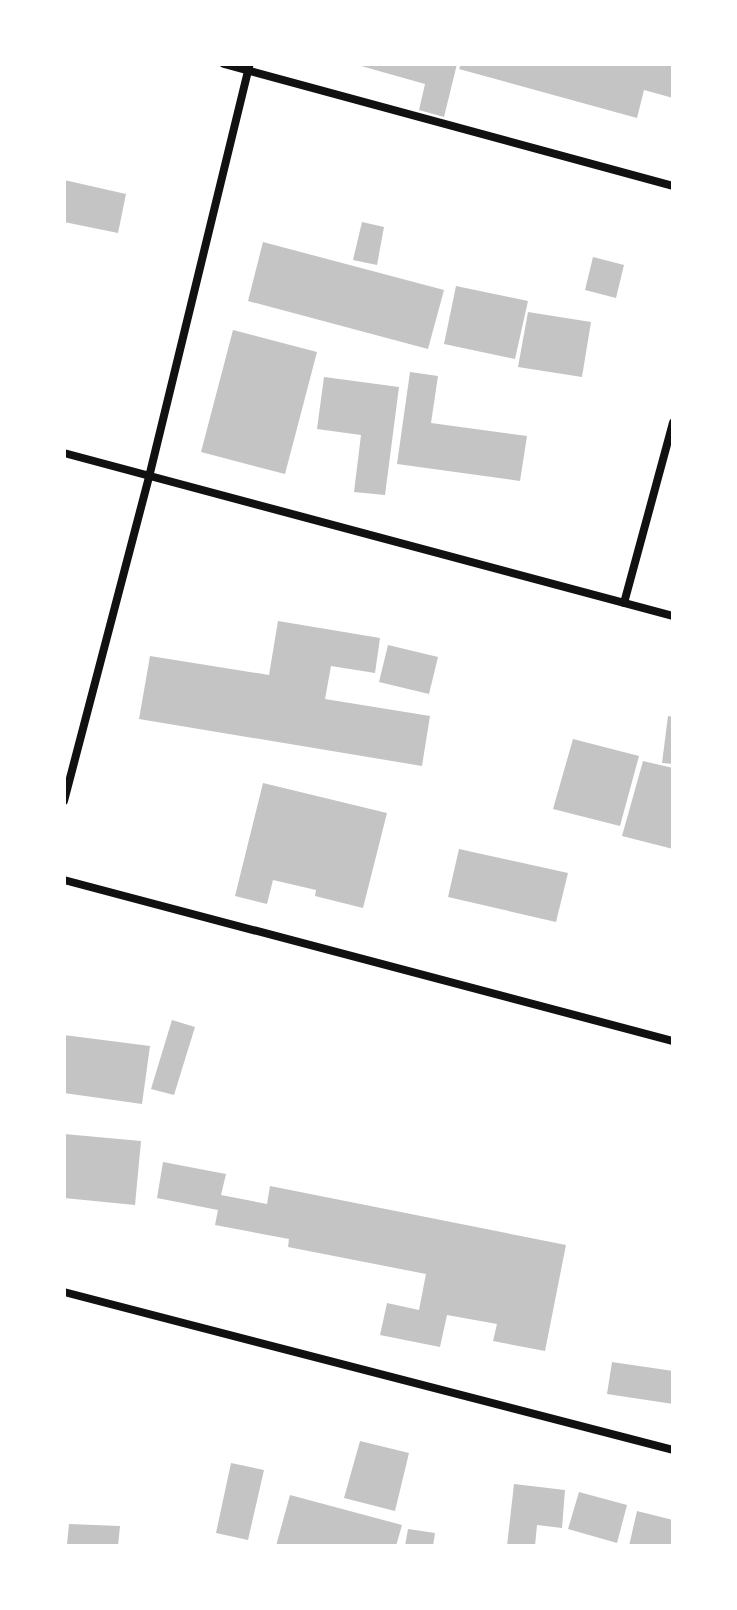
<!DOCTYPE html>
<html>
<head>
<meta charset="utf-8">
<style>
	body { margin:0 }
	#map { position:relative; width:737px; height:1610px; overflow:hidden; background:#fff; font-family:Roboto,sans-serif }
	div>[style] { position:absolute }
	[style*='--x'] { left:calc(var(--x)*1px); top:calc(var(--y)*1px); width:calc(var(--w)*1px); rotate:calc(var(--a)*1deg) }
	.building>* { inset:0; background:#c4c4c4 }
	.minor>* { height:8px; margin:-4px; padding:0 4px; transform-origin:4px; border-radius:4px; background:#111 }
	span { translate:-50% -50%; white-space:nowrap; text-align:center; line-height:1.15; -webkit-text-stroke:8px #fff; paint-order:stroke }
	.frame { position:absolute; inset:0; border:66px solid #fff; pointer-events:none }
</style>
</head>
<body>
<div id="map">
	<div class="building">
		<div style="clip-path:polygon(354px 64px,457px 64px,444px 117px,419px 110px,425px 84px)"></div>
		<div style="clip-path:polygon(461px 64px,673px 64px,673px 98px,644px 90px,637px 118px,459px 69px)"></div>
		<div style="clip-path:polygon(64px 180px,126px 194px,118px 233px,64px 222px)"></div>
		<div style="clip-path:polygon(362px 222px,384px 227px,377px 265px,353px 260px)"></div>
		<div style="clip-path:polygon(263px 242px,444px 290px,428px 349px,248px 301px)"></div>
		<div style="clip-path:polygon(593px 257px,624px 265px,616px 298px,585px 290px)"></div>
		<div style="clip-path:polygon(456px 286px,528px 301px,515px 359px,444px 344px)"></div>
		<div style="clip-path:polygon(528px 312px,591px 322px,582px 377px,518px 367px)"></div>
		<div style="clip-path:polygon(233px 330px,317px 352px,285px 474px,201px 452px)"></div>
		<div style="clip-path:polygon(410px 372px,438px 376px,431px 423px,527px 436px,520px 481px,397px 464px)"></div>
		<div style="clip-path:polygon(324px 377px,399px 387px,385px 495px,354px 492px,361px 435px,317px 429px)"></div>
		<div style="clip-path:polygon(278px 621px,380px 638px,375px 673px,331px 666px,325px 699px,430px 716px,422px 766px,139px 719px,150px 656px,269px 675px)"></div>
		<div style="clip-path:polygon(388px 645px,438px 657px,429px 694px,379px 682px)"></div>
		<div style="clip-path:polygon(668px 716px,673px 717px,673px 764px,662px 763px)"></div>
		<div style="clip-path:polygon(573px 739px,639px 756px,620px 826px,553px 809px)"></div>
		<div style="clip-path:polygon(643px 761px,673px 768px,673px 849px,622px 836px)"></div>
		<div style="clip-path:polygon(263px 783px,387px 813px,363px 908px,315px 896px,316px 890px,273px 880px,267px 904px,235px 896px)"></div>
		<div style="clip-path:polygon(459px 849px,568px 873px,556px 922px,448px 897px)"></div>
		<div style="clip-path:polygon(172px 1020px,195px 1027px,174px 1095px,151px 1089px)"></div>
		<div style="clip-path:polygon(64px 1035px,150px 1046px,142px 1104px,64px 1093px)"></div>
		<div style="clip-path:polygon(64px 1134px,141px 1141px,135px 1205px,64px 1198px)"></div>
		<div style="clip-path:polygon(163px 1162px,226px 1174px,221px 1195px,267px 1204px,270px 1186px,566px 1245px,545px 1351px,493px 1341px,497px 1324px,447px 1315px,440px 1347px,380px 1335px,387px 1303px,419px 1310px,426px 1274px,288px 1247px,289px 1239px,215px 1225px,218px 1210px,157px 1198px)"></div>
		<div style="clip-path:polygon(612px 1362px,673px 1371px,673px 1404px,607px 1394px)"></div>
		<div style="clip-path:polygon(360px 1441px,409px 1453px,395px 1511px,344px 1498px)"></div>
		<div style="clip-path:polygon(231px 1463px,264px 1470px,248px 1540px,216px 1533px)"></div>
		<div style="clip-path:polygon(514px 1484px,565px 1490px,562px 1528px,537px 1525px,535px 1546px,507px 1546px)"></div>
		<div style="clip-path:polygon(579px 1492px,627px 1505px,617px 1543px,568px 1529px)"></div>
		<div style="clip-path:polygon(290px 1495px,402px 1525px,396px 1546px,276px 1546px)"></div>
		<div style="clip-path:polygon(637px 1511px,673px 1520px,673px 1546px,629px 1546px)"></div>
		<div style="clip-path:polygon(69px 1524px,120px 1526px,118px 1546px,67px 1544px)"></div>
		<div style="clip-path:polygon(408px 1529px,435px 1533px,433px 1546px,405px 1546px)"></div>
	</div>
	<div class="minor">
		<div style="--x:224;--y:64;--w:465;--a:15.2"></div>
		<div style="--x:64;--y:453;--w:630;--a:14.98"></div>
		<div style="--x:624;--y:603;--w:187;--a:-74.8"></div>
		<div style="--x:64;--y:801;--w:335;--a:-75.3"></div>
		<div style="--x:149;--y:477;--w:425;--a:-76.3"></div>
		<div style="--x:64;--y:880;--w:630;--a:14.81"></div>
		<div style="--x:64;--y:1292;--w:629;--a:14.54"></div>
	</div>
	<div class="frame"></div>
</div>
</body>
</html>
